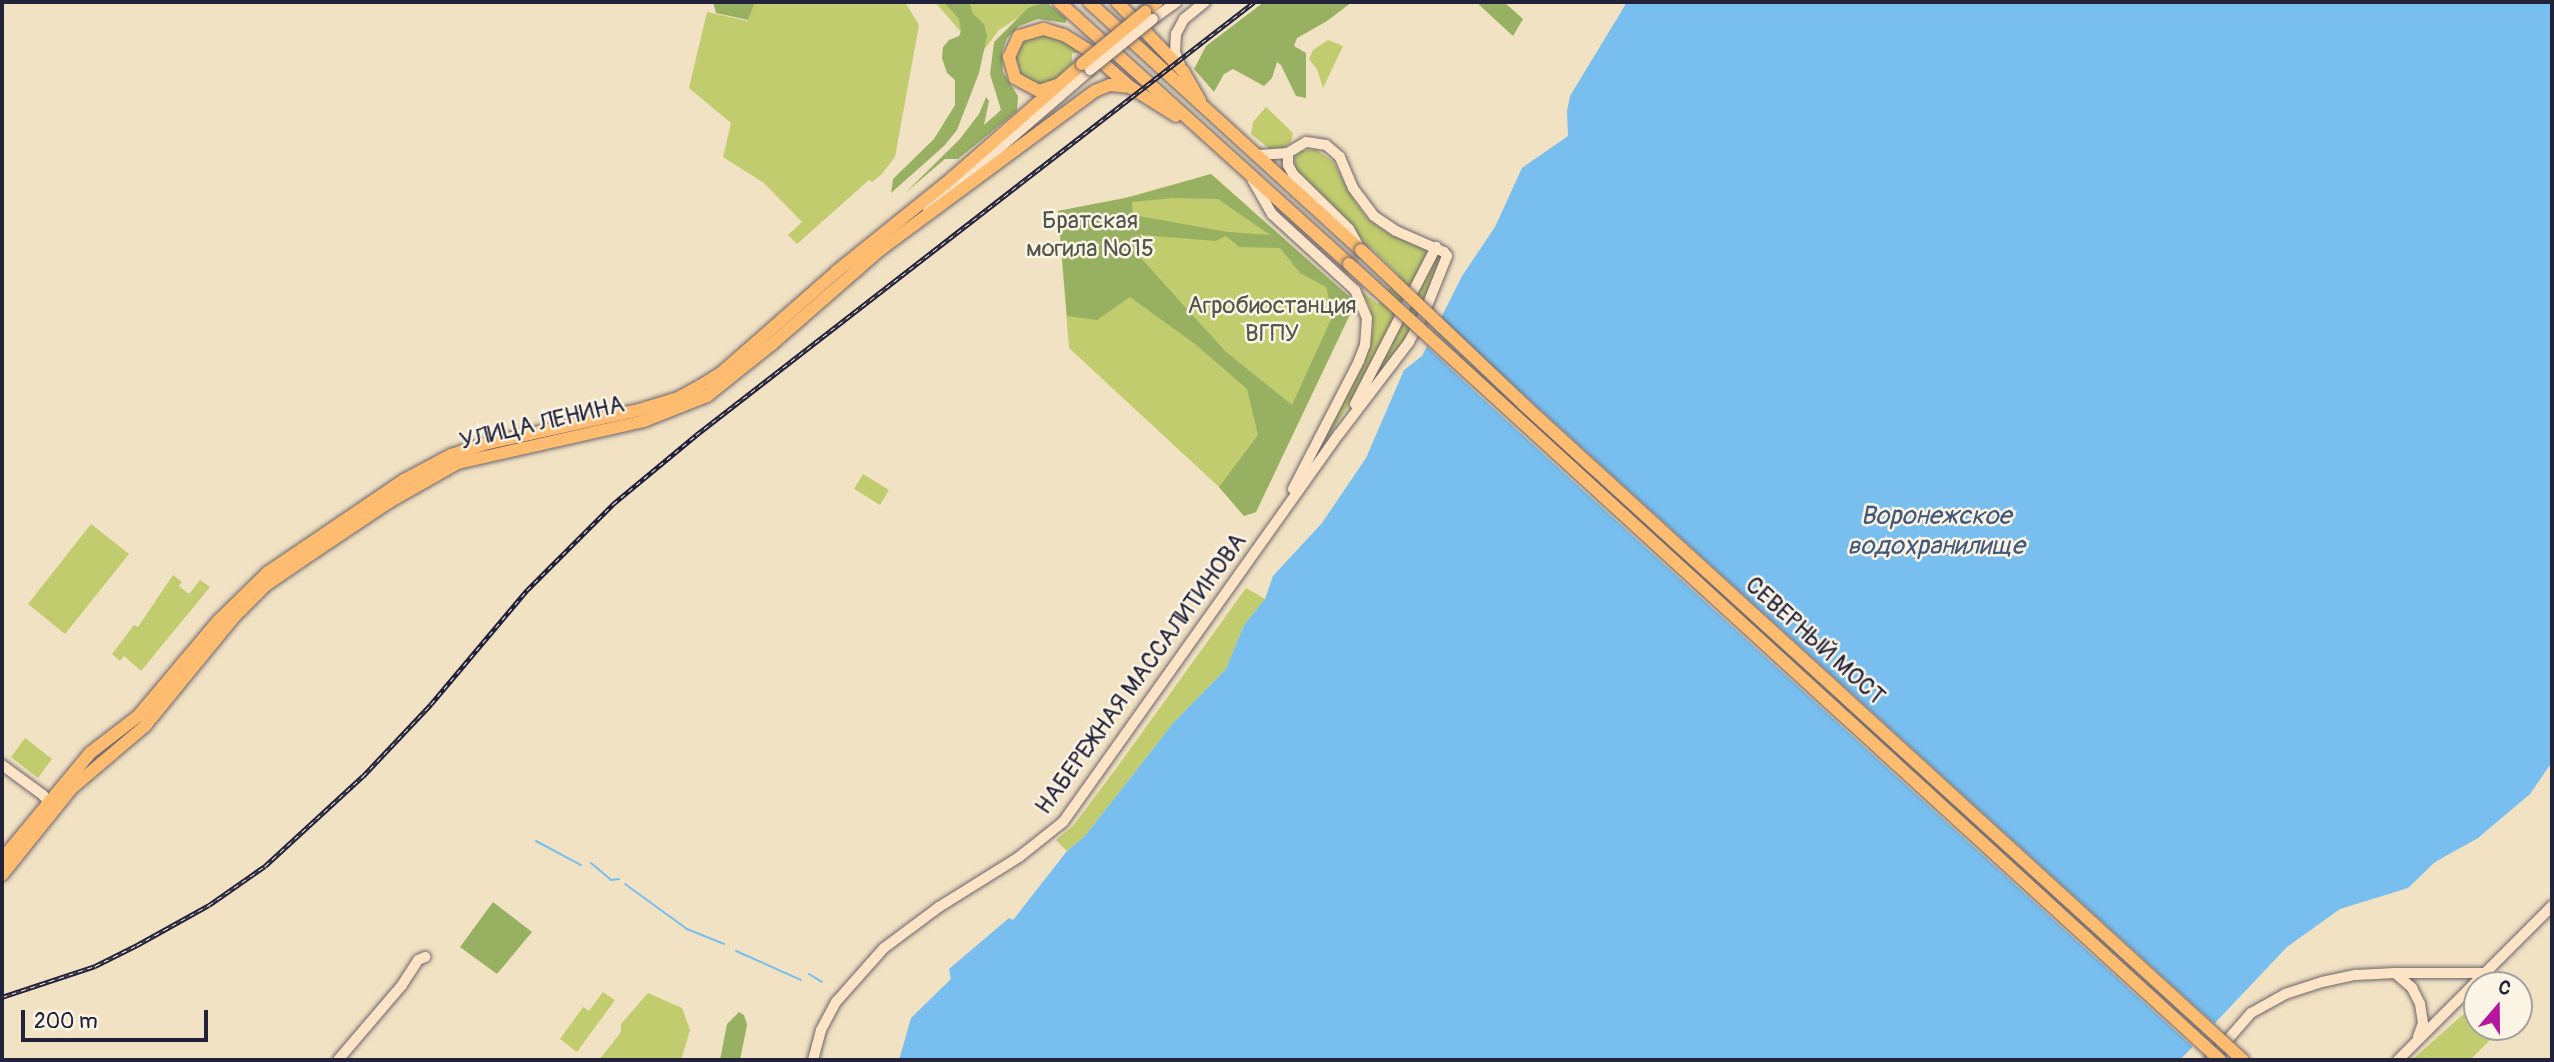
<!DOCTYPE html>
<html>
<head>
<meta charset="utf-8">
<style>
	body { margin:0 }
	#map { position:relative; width:2554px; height:1062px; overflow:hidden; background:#f2e2c4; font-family:Pangolin,sans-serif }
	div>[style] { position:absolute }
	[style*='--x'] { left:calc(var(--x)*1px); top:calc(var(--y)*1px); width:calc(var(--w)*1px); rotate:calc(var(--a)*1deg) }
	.green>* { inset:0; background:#c0cc6e }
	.forest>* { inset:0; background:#98b061 }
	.water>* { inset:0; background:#78bfef }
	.pier>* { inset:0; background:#f2e2c4 }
	.stream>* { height:2px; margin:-1px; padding:0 1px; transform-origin:1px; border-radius:1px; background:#78bfef }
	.roads { filter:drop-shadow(0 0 2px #6b656b) drop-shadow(0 0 2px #6b656b) }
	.secondary>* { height:10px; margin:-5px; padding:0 5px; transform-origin:5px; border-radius:5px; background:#fee4c6 }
	.primary>* { height:12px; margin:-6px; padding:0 6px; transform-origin:6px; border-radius:6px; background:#fdbc70 }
	.rail>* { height:4.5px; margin-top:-2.25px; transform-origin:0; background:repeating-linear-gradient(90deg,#fcf5e5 0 5px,#22223b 0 10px); box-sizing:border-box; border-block:2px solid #22223b }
	.bridges { filter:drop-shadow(0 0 2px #6b656b) drop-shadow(0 0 2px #6b656b) }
	.secondary-bridge>* { height:10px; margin:-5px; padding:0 5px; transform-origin:5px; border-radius:5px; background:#fee4c6 }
	.primary-bridge>* { height:12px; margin:-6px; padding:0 6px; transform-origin:6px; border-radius:6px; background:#fdbc70 }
	span { translate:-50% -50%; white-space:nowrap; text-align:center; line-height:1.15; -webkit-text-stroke:5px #fcf5e5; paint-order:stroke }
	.park-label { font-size:24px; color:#51554a }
	.street-label { font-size:24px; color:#22223b }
	.water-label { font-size:26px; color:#40597a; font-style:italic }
	.frame { position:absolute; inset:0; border:4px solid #22223b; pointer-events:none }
	.north { position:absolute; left:2463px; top:971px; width:70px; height:70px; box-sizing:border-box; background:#fcf5e5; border:2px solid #a5a1a1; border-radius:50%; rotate:20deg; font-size:19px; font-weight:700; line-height:28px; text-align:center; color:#22223b }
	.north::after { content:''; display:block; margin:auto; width:24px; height:32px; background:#b5179e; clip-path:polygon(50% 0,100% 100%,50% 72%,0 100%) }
	.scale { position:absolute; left:21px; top:1010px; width:187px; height:32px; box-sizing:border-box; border:4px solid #22223b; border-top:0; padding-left:9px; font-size:21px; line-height:24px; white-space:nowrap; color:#22223b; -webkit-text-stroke:5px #fcf5e5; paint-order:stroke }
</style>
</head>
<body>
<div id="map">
	<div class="green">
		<div style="clip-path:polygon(754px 2px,905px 2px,919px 25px,895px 157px,881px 175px,872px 182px,869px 180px,797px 244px,788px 235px,802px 222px,764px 183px,723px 157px,731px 123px,689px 88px,707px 12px,748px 21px)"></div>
		<div style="clip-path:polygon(935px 2px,1042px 2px,999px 30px,959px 83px,967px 39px)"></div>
		<div style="clip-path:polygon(1031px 35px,1056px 35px,1081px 53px,1072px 53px,1072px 63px,1051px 84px,1035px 84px,1024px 78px,1015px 60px,1021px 42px)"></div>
		<div style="clip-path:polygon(1328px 40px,1343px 46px,1323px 88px,1317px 69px,1309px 59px,1313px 50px)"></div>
		<div style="clip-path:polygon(1266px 107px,1293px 133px,1291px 142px,1282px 149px,1271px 150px,1251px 134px,1253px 122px)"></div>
		<div style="clip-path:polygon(1315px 149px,1333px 161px,1352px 197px,1367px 218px,1388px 233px,1423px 247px,1427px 254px,1351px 402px,1320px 449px,1369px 348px,1373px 329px,1370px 307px,1361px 291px,1378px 304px,1399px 275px,1296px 175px,1294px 158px,1302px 151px)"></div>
		<div style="clip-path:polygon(1211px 174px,1353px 300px,1353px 308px,1256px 512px,1244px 516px,1219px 487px,1069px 348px,1058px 211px,1124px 198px)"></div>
		<div style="clip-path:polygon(1437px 254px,1441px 258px,1431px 290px,1407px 338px,1362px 396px)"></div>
		<div style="clip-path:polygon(863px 474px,889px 490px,880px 505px,854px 489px)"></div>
		<div style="clip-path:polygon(91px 524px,129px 554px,65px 634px,28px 604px)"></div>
		<div style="clip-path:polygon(173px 575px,182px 582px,179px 586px,189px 594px,200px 580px,210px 587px,141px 671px,124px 656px,120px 661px,112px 654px,134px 625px,138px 627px)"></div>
		<div style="clip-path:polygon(1246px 588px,1265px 599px,1244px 625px,1226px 669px,1174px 722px,1085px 836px,1067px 851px,1056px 840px,1073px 826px,1118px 766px)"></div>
		<div style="clip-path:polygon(25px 738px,52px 759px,38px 778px,11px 757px)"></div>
		<div style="clip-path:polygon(603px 992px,615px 1000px,577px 1052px,560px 1039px,583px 1007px,589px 1011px)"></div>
		<div style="clip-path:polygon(648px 993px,682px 1008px,690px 1030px,681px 1060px,599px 1060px,621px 1032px,621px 1024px)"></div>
		<div style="clip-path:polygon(2477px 1002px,2477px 1027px,2503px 1027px,2470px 1060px,2412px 1060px)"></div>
	</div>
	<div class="forest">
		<div style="clip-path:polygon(713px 2px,755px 2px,748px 20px,716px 13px)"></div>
		<div style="clip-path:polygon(944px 2px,969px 2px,973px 14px,984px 24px,987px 36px,979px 73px,957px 130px,944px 146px,891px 193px,893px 179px,934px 139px,955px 105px,955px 80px,947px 73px,942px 58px,943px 47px,949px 40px,959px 36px,961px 31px,959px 19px)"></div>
		<div style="clip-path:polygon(1046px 2px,1067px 19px,1065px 23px,1038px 19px,1019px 26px,1007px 38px,1002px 52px,1003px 72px,1018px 96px,1017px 111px,958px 159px,945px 159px,905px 193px,959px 140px,979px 114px,986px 97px,989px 101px,984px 125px,1001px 110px,990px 74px,994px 42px,1028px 8px)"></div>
		<div style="clip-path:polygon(1264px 2px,1352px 2px,1327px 21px,1297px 38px,1294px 46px,1306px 53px,1306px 98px,1296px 96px,1281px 65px,1277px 62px,1272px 78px,1264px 86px,1233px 69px,1224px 74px,1214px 92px,1194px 69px,1206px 46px)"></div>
		<div style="clip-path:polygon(1476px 2px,1504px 2px,1523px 19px,1513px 36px)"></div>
		<div style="clip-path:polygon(evenodd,1211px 174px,1353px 300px,1353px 308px,1256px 512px,1244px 516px,1219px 487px,1258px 435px,1247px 389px,1195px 344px,1130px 297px,1097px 320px,1067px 316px,1058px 211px,1131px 197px,1211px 174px,1173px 198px,1218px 199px,1270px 235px,1228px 232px,1133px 215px,1132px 202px,1173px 198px,1211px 174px,1142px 235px,1216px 241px,1226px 236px,1239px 247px,1280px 248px,1300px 273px,1326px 287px,1333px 315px,1292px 405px,1225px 351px,1139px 256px,1142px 235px)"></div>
		<div style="clip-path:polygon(493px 902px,532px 932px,497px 974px,460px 947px)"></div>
		<div style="clip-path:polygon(739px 1012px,744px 1015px,747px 1025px,740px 1060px,720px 1060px,727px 1024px)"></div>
	</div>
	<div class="water">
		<div style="clip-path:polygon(1627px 2px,2552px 2px,2552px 762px,2530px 794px,2478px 838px,2435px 862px,2408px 888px,2340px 909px,2287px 947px,2180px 1060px,899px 1060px,911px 1018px,951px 979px,949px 969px,1009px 918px,1013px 920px,1067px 851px,1085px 836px,1174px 722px,1226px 669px,1244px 625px,1265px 599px,1273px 576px,1322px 523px,1366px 458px,1404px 370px,1422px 356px,1462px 276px,1495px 227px,1522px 168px,1568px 136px,1567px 111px,1570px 96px)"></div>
	</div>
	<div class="pier">
		<div style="clip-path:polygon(1439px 315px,1498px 371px,2217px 1026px,2195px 1049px,1483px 399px,1424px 344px)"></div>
	</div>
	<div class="stream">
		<div style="--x:536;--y:841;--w:51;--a:28.1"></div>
		<div style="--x:591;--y:863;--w:26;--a:40"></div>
		<div style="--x:611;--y:880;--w:8;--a:-7"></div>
		<div style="--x:625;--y:884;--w:77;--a:36"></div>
		<div style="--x:687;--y:929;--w:40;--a:22"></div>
		<div style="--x:736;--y:951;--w:71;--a:24"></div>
		<div style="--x:809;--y:974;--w:15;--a:32"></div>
	</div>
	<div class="roads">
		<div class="secondary">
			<div style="--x:1153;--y:19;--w:29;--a:-36"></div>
			<div style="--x:1180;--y:65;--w:14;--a:-111"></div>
			<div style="--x:1175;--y:52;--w:18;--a:-87"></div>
			<div style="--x:1176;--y:34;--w:17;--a:-62"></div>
			<div style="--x:1184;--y:19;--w:27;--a:-39"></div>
			<div style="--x:1288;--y:153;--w:12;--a:90"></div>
			<div style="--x:1288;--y:165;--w:10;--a:61"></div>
			<div style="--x:1293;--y:174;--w:78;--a:44.5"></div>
			<div style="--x:1349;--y:229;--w:18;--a:61"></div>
			<div style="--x:1252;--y:179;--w:40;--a:60.3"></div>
			<div style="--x:1272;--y:214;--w:113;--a:42.5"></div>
			<div style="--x:1355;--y:290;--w:30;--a:67"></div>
			<div style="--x:1367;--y:318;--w:27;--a:94"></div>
			<div style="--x:1365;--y:345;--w:17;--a:111"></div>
			<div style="--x:1359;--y:361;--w:144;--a:117.3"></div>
			<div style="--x:928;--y:210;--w:214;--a:-40.8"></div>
			<div style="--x:1355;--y:404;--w:177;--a:-62.7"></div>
			<div style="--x:2;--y:765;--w:51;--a:36.2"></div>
			<div style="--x:43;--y:795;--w:15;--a:53"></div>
			<div style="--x:2395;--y:973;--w:23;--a:41"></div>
			<div style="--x:2412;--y:988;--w:18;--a:63"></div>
			<div style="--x:2420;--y:1004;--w:19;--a:81"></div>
			<div style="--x:2423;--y:1023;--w:15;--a:110"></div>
			<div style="--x:338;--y:1060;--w:99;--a:-49.5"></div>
			<div style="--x:402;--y:985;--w:30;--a:-57"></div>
			<div style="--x:418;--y:960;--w:8;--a:-23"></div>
			<div style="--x:813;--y:1060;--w:31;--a:-75"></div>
			<div style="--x:821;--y:1030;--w:32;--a:-62"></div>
			<div style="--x:836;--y:1002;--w:72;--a:-48.4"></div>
			<div style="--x:884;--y:948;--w:69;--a:-36.7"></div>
			<div style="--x:939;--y:907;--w:94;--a:-32"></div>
			<div style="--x:1019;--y:857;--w:56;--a:-38.5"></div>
			<div style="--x:1063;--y:822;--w:476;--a:-54.6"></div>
			<div style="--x:1339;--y:434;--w:116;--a:-52.7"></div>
			<div style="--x:1409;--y:342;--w:30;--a:-62"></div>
			<div style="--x:1423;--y:316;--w:65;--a:-68.2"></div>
			<div style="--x:1447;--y:256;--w:5;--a:-127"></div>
			<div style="--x:1444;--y:252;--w:52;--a:-156.4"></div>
			<div style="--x:1396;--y:231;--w:27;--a:-146"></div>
			<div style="--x:1374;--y:216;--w:35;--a:-127"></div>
			<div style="--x:1353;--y:188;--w:34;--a:-113"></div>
			<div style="--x:1340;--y:157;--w:18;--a:-139"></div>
			<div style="--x:1326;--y:145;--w:20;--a:-171"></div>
			<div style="--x:1306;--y:142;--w:21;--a:149"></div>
			<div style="--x:1288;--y:153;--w:29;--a:176"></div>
			<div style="--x:2210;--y:1060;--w:62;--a:-48.9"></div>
			<div style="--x:2251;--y:1013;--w:39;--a:-29"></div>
			<div style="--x:2285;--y:994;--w:39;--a:-18"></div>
			<div style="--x:2322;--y:982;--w:35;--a:-12"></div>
			<div style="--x:2356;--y:975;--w:39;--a:-3"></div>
			<div style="--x:2395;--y:973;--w:88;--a:0"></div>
			<div style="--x:2398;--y:1060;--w:218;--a:-45"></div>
		</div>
		<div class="primary">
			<div style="--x:1059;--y:2;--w:391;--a:42.1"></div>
			<div style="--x:1089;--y:2;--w:368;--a:42.4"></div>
			<div style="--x:1117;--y:2;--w:95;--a:46.3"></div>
			<div style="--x:1183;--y:71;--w:34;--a:60"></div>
			<div style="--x:1145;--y:12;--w:16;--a:-40"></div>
			<div style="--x:1057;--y:85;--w:19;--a:162"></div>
			<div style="--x:1039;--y:91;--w:27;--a:-152"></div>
			<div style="--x:1015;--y:78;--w:22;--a:-106"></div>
			<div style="--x:1009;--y:57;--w:23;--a:-65"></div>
			<div style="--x:1019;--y:36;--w:26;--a:-16"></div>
			<div style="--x:1044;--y:29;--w:21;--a:17"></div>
			<div style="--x:1064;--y:35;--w:28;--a:32"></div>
			<div style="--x:1088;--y:50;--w:56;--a:41.4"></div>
			<div style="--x:1130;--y:87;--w:54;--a:32.2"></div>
			<div style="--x:2;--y:859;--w:138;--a:-50.3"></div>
			<div style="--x:90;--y:753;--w:61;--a:-37.6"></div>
			<div style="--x:138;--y:716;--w:124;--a:-49.9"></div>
			<div style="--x:218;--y:621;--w:69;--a:-44.4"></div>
			<div style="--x:267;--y:573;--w:166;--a:-34.2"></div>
			<div style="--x:404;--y:480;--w:53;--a:-28"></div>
			<div style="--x:451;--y:455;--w:40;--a:-18"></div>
			<div style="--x:489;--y:443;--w:154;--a:-12.4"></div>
			<div style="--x:639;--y:410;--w:41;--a:-17.1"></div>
			<div style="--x:678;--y:398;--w:25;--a:-29"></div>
			<div style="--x:700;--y:386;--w:25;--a:-32"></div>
			<div style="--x:721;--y:373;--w:154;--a:-41.3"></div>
			<div style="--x:837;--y:271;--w:139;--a:-38.9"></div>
			<div style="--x:945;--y:184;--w:182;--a:-41.2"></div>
			<div style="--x:2;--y:875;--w:112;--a:-51.2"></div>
			<div style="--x:72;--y:788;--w:96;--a:-40.3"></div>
			<div style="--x:145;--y:726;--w:144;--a:-50.7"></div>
			<div style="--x:236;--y:615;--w:42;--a:-45"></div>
			<div style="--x:266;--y:585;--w:42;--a:-34.4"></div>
			<div style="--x:301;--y:561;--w:106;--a:-33.8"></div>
			<div style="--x:389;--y:502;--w:79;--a:-29.5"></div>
			<div style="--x:458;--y:463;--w:191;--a:-12.7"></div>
			<div style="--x:644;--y:421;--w:68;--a:-21.6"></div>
			<div style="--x:707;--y:396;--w:82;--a:-38.6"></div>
			<div style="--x:771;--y:345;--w:145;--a:-41.1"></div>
			<div style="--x:880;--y:250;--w:267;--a:-36.5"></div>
			<div style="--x:1095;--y:91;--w:16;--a:-22"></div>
			<div style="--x:1110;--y:85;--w:20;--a:6"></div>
		</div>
	</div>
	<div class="rail">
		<div style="--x:2;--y:997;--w:98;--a:-18.4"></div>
		<div style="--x:95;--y:966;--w:47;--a:-26.6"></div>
		<div style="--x:137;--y:945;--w:82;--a:-29.1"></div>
		<div style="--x:209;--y:905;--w:68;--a:-34.9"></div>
		<div style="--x:265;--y:866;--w:133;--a:-42.6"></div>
		<div style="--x:363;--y:776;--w:99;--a:-46.6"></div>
		<div style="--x:431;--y:704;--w:149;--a:-49.9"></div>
		<div style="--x:527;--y:590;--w:122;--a:-45"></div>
		<div style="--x:613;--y:504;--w:108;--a:-39.7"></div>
		<div style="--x:696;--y:435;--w:706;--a:-37.81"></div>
	</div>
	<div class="bridges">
		<div class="secondary-bridge">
			<div style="--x:1090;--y:70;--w:81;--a:-39"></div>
		</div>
		<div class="primary-bridge">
			<div style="--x:1082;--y:64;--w:82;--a:-39.5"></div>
			<div style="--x:1361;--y:250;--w:224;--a:43.5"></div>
			<div style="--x:1523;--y:404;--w:974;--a:42.34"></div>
			<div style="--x:1349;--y:264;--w:1180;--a:42.42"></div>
		</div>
	</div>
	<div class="park-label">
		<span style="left:1090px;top:235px">Братская<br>могила №15</span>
		<span style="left:1272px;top:320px">Агробиостанция<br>ВГПУ</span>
	</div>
	<div class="street-label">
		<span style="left:542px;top:423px;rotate:-13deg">УЛИЦА ЛЕНИНА</span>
		<span style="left:1815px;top:641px;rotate:42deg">СЕВЕРНЫЙ МОСТ</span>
		<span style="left:1141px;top:674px;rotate:-54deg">НАБЕРЕЖНАЯ МАССАЛИТИНОВА</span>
	</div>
	<div class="water-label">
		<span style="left:1936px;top:532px">Воронежское<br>водохранилище</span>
	</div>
	<div class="frame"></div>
	<div class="north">С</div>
	<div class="scale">200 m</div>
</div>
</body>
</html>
